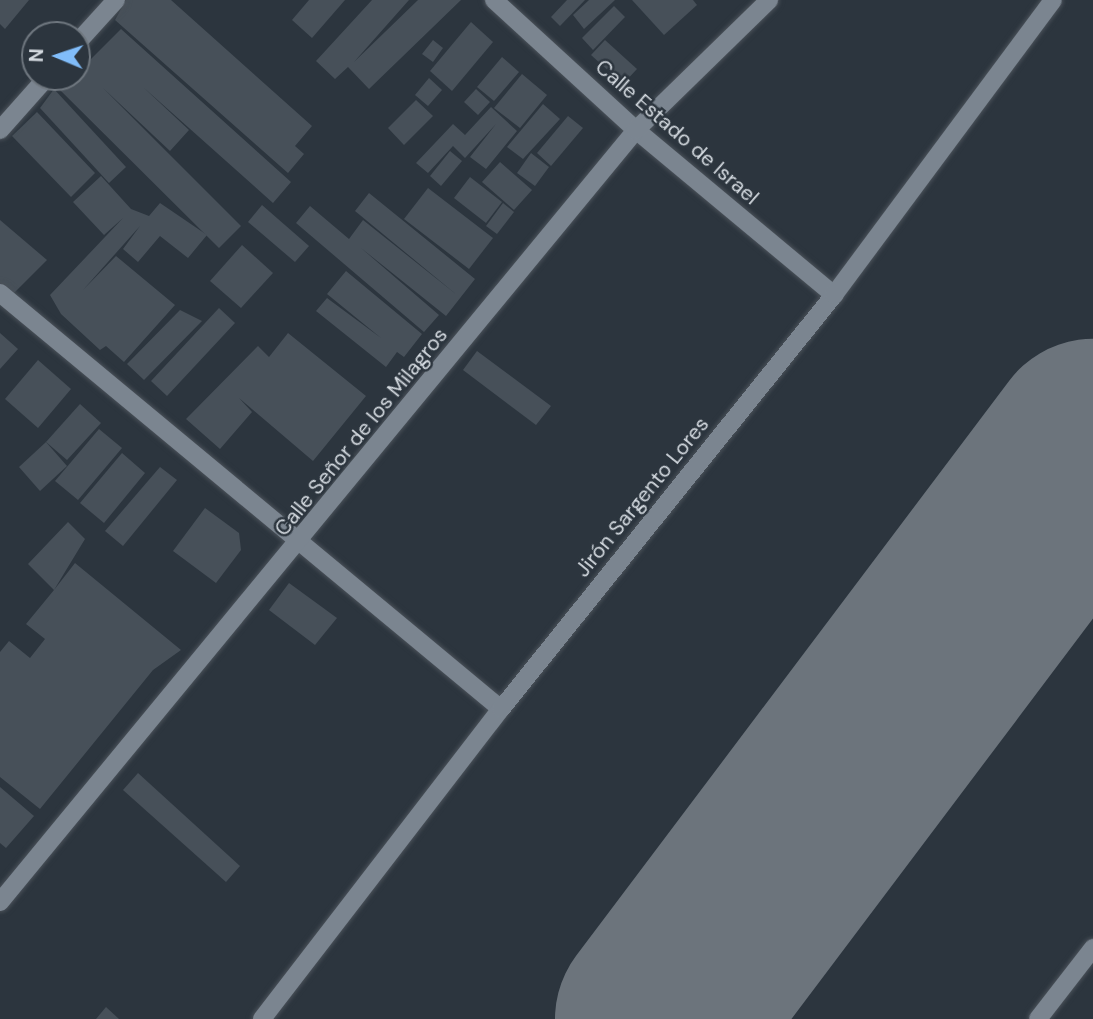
<!DOCTYPE html>
<html>
<head>
<meta charset="utf-8">
<style>
	body { margin:0 }
	#map { position:relative; width:1093px; height:1019px; overflow:hidden; background:#2c353e; font-family:"DM Sans",sans-serif }
	div>[style] { position:absolute }
	[style*='--x'] { left:calc(var(--x)*1px); top:calc(var(--y)*1px); width:calc(var(--w)*1px); rotate:calc(var(--a)*1deg) }
	.runway>* { height:210px; margin:-105px; padding:0 105px; transform-origin:105px; border-radius:105px; background:#6c747c }
	.building>* { inset:0; background:#475059 }
	.roads { filter:drop-shadow(0 0 2px #4a5159) drop-shadow(0 0 2px #4a5159) }
	.minor>* { height:18px; margin:-9px; padding:0 9px; transform-origin:9px; border-radius:9px; background:#7b8590 }
	span { translate:-50% -50%; white-space:nowrap; text-align:center; line-height:1.15; -webkit-text-stroke:5px #2c353e; paint-order:stroke }
	.street-label { font-size:21px; color:#d4dae0 }
	.north { position:absolute; left:21px; top:21px; width:70px; height:70px; box-sizing:border-box; background:#2c353e; border:2px solid #6f777f; border-radius:50%; rotate:272deg; font-size:19px; font-weight:700; line-height:28px; text-align:center; color:#d4dae0 }
	.north::after { content:''; display:block; margin:auto; width:24px; height:32px; background:#81bdfa; clip-path:polygon(50% 0,100% 100%,50% 72%,0 100%) }
</style>
</head>
<body>
<div id="map">
	<div class="runway">
		<div style="--x:660;--y:1019;--w:720;--a:-53.02"></div>
	</div>
	<div class="building">
		<div style="clip-path:polygon(0 0,29px 0,5px 29px,0 24px)"></div>
		<div style="clip-path:polygon(126px 0,171px 0,312px 126px,295px 146px,304px 154px,288px 173px,115px 20px)"></div>
		<div style="clip-path:polygon(309px 0,345px 0,312px 38px,292px 20px)"></div>
		<div style="clip-path:polygon(372px 0,409px 0,354px 62px,418px 0,461px 0,369px 89px,348px 67px,335px 79px,316px 61px)"></div>
		<div style="clip-path:polygon(567px 0,585px 0,560px 26px,551px 17px)"></div>
		<div style="clip-path:polygon(589px 0,615px 0,584px 29px,573px 15px)"></div>
		<div style="clip-path:polygon(632px 0,693px 0,697px 5px,664px 35px)"></div>
		<div style="clip-path:polygon(614px 6px,625px 17px,593px 50px,582px 38px)"></div>
		<div style="clip-path:polygon(471px 22px,493px 42px,452px 91px,430px 71px)"></div>
		<div style="clip-path:polygon(121px 29px,291px 182px,273px 203px,143px 87px,189px 130px,170px 151px,103px 88px,241px 226px,219px 248px,60px 90px)"></div>
		<div style="clip-path:polygon(433px 40px,443px 48px,433px 62px,422px 54px)"></div>
		<div style="clip-path:polygon(605px 40px,637px 69px,623px 84px,591px 55px)"></div>
		<div style="clip-path:polygon(502px 57px,519px 72px,494px 101px,477px 87px)"></div>
		<div style="clip-path:polygon(522px 74px,547px 95px,520px 128px,494px 108px)"></div>
		<div style="clip-path:polygon(429px 78px,442px 90px,428px 106px,415px 95px)"></div>
		<div style="clip-path:polygon(54px 89px,126px 167px,109px 183px,40px 108px)"></div>
		<div style="clip-path:polygon(476px 89px,490px 102px,478px 115px,464px 102px)"></div>
		<div style="clip-path:polygon(416px 100px,433px 116px,404px 145px,388px 128px)"></div>
		<div style="clip-path:polygon(543px 104px,560px 119px,523px 159px,507px 147px)"></div>
		<div style="clip-path:polygon(491px 107px,517px 131px,486px 169px,470px 157px,496px 124px,465px 158px,453px 146px,428px 173px,416px 163px,453px 124px,465px 135px)"></div>
		<div style="clip-path:polygon(37px 112px,95px 173px,71px 197px,12px 136px)"></div>
		<div style="clip-path:polygon(568px 116px,583px 128px,551px 166px,537px 153px)"></div>
		<div style="clip-path:polygon(450px 151px,462px 161px,441px 186px,430px 176px)"></div>
		<div style="clip-path:polygon(531px 153px,549px 167px,535px 186px,517px 173px)"></div>
		<div style="clip-path:polygon(500px 162px,532px 190px,514px 210px,482px 182px)"></div>
		<div style="clip-path:polygon(101px 176px,131px 209px,149px 216px,160px 203px,207px 235px,188px 258px,160px 236px,138px 262px,123px 249px,140px 226px,83px 290px,116px 256px,175px 305px,124px 362px,106px 346px,100px 350px,61px 314px,50px 295px,123px 218px,104px 235px,73px 202px)"></div>
		<div style="clip-path:polygon(470px 177px,502px 202px,486px 223px,454px 198px)"></div>
		<div style="clip-path:polygon(428px 188px,493px 238px,469px 269px,404px 219px)"></div>
		<div style="clip-path:polygon(369px 193px,475px 279px,446px 316px,361px 248px,439px 315px,424px 332px,296px 223px,310px 206px,349px 239px,363px 220px,457px 295px,355px 211px)"></div>
		<div style="clip-path:polygon(503px 203px,514px 212px,497px 234px,486px 226px)"></div>
		<div style="clip-path:polygon(262px 205px,309px 246px,295px 262px,248px 222px)"></div>
		<div style="clip-path:polygon(0 220px,47px 260px,12px 295px,0 285px)"></div>
		<div style="clip-path:polygon(242px 245px,273px 273px,241px 308px,210px 281px)"></div>
		<div style="clip-path:polygon(346px 271px,422px 334px,404px 357px,397px 352px,386px 367px,316px 311px,327px 298px,381px 338px,327px 294px)"></div>
		<div style="clip-path:polygon(219px 308px,235px 323px,167px 396px,151px 381px)"></div>
		<div style="clip-path:polygon(180px 310px,202px 321px,144px 380px,127px 364px)"></div>
		<div style="clip-path:polygon(0 333px,18px 349px,0 369px)"></div>
		<div style="clip-path:polygon(288px 333px,366px 396px,313px 461px,239px 398px,252px 412px,220px 449px,186px 419px,258px 346px,269px 357px)"></div>
		<div style="clip-path:polygon(477px 351px,551px 406px,536px 425px,463px 370px)"></div>
		<div style="clip-path:polygon(38px 360px,71px 389px,38px 428px,5px 399px)"></div>
		<div style="clip-path:polygon(80px 404px,101px 423px,67px 460px,46px 442px)"></div>
		<div style="clip-path:polygon(99px 429px,122px 448px,78px 500px,55px 481px)"></div>
		<div style="clip-path:polygon(46px 442px,67px 466px,40px 491px,19px 467px)"></div>
		<div style="clip-path:polygon(122px 453px,145px 473px,104px 523px,80px 503px)"></div>
		<div style="clip-path:polygon(160px 467px,177px 480px,123px 546px,105px 531px)"></div>
		<div style="clip-path:polygon(205px 508px,239px 533px,241px 550px,216px 583px,173px 551px)"></div>
		<div style="clip-path:polygon(68px 522px,85px 539px,54px 590px,75px 563px,181px 650px,153px 670px,40px 809px,0 777px,0 652px,9px 641px,30px 658px,45px 639px,26px 624px,54px 590px,28px 564px)"></div>
		<div style="clip-path:polygon(289px 583px,337px 618px,315px 645px,269px 610px)"></div>
		<div style="clip-path:polygon(138px 773px,240px 866px,226px 882px,123px 790px)"></div>
		<div style="clip-path:polygon(0 787px,34px 816px,6px 848px,0 843px)"></div>
		<div style="clip-path:polygon(106px 1007px,119px 1019px,96px 1019px)"></div>
	</div>
	<div class="roads">
		<div class="minor">
			<div style="--x:494;--y:0;--w:193;--a:42.5"></div>
			<div style="--x:636;--y:130;--w:258;--a:39.8"></div>
			<div style="--x:77;--y:43;--w:58;--a:-47.8"></div>
			<div style="--x:0;--y:130;--w:71;--a:-48.4"></div>
			<div style="--x:0;--y:293;--w:651;--a:39.7"></div>
			<div style="--x:0;--y:902;--w:1000;--a:-50.52"></div>
			<div style="--x:636;--y:130;--w:186;--a:-44.3"></div>
			<div style="--x:262;--y:1019;--w:391;--a:-52.4"></div>
			<div style="--x:501;--y:709;--w:531;--a:-51.19"></div>
			<div style="--x:834;--y:295;--w:367;--a:-53.4"></div>
			<div style="--x:1038;--y:1019;--w:90;--a:-52.2"></div>
		</div>
	</div>
	<div class="street-label">
		<span style="left:677px;top:132px;rotate:41deg">Calle Estado de Israel</span>
		<span style="left:361px;top:432px;rotate:-51deg">Calle Señor de los Milagros</span>
		<span style="left:642px;top:497px;rotate:-51deg">Jirón Sargento Lores</span>
	</div>
	<div class="north">N</div>
</div>
</body>
</html>
